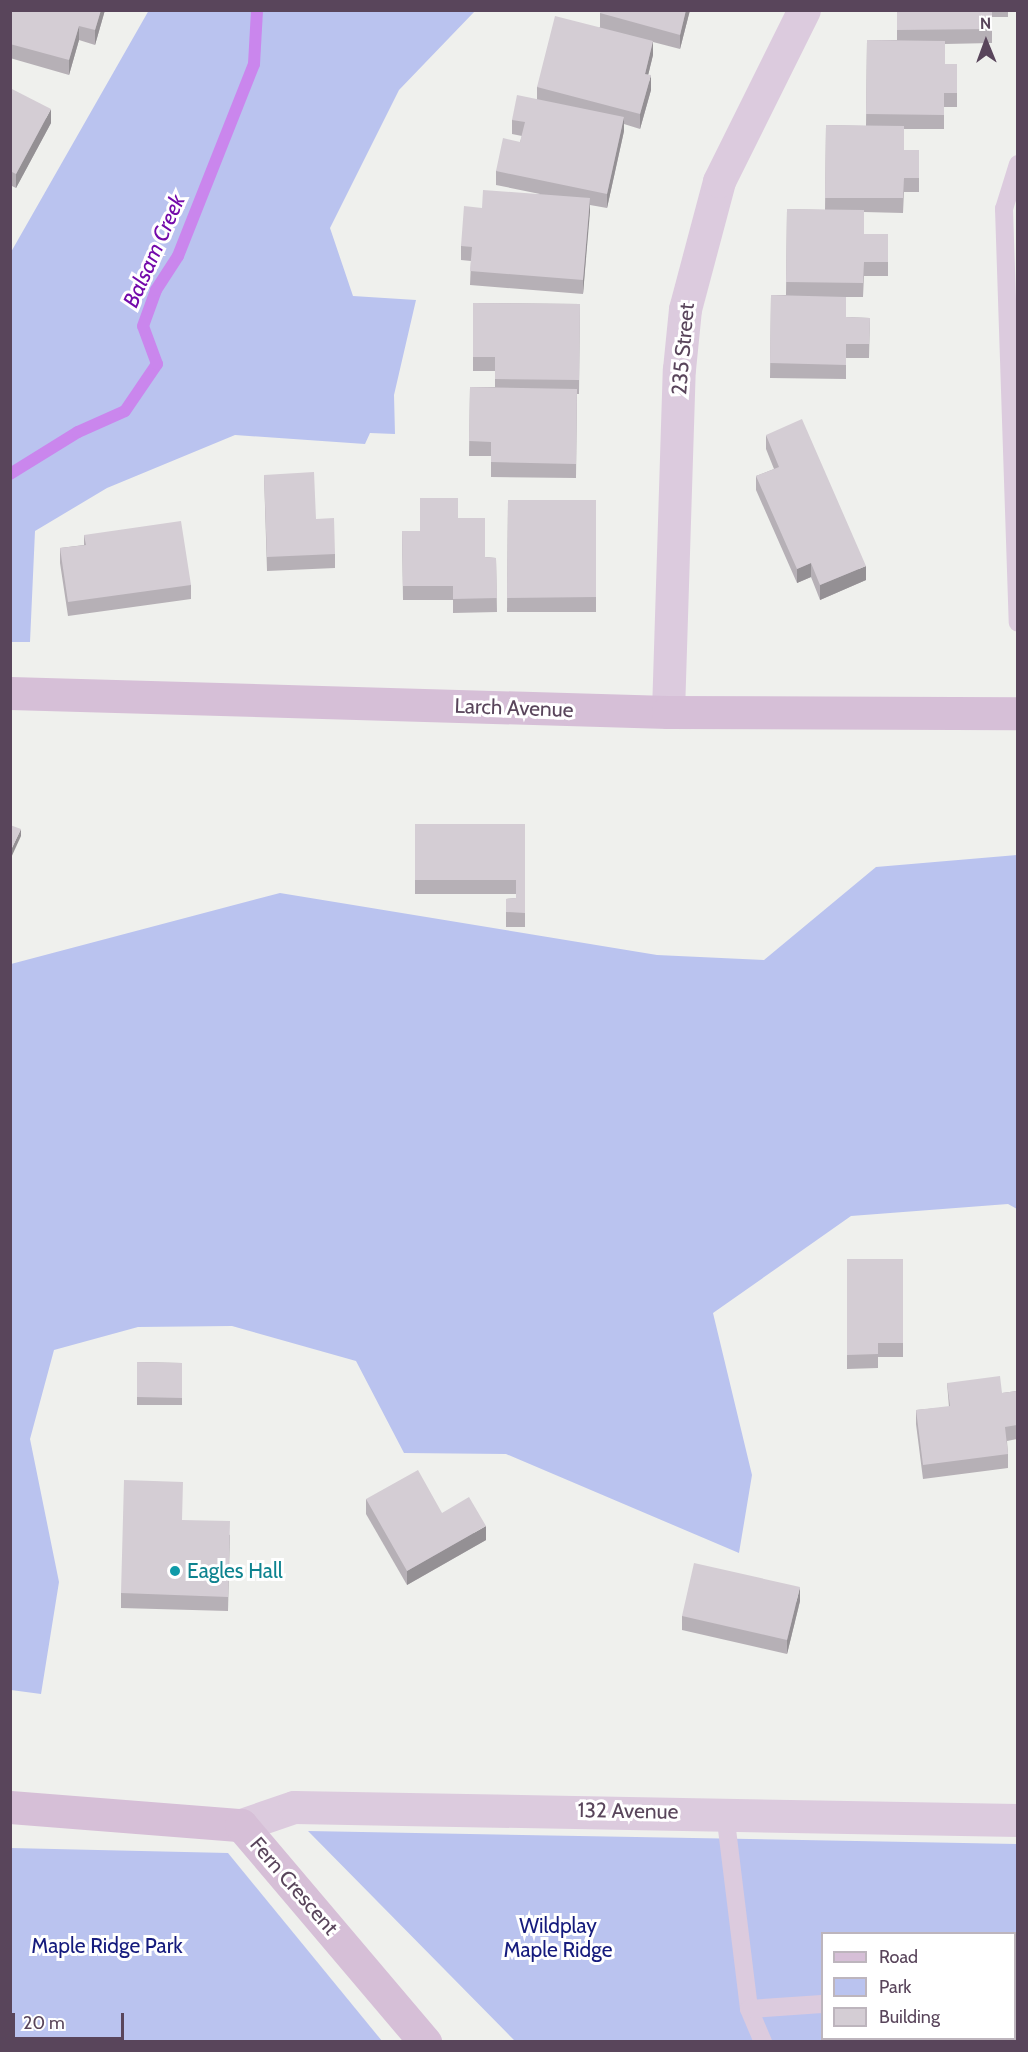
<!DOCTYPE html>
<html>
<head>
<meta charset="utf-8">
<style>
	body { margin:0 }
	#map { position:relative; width:1028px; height:2052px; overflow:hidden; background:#eff0ed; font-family:Cabin,sans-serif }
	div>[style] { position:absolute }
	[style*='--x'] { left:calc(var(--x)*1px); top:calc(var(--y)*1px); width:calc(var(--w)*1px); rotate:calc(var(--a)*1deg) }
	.green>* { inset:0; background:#bac3ef }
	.stream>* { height:12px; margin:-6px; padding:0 6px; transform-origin:6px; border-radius:6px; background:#ca86ed }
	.lane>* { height:18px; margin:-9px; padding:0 9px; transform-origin:9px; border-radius:9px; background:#dccbde }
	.street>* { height:33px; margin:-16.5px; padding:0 16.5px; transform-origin:16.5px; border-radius:16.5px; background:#dccbde }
	.secondary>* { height:33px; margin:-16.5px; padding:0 16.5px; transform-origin:16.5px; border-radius:16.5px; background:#d6bfd7 }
	.wall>* { inset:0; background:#b6b0b6 }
	.shaded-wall>* { inset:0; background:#949094 }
	.building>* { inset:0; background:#d4cdd4 }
	.dots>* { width:16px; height:16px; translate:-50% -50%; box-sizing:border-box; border:3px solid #fff; border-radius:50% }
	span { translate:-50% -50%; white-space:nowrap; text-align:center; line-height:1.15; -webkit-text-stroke:6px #fff; paint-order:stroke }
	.street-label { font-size:21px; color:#59455b }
	.culture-label { font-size:21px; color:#0d838f }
	.left { translate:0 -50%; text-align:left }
	.park-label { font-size:21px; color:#151b7d }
	.water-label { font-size:22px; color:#730aaa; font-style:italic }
	.frame { position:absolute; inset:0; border:12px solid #59455b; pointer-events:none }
	.legend { position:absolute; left:821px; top:1932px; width:195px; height:108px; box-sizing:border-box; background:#fff; border:2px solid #bdb5bd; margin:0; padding:8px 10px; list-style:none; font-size:18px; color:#59455b }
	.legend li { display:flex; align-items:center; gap:12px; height:30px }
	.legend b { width:30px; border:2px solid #bdb5bd }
	.north { position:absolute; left:956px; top:12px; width:60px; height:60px; -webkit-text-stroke:4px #fff; paint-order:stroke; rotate:359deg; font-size:16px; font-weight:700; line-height:24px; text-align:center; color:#59455b }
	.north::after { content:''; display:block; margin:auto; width:21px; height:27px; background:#59455b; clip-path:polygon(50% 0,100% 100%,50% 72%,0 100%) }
	.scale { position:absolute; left:12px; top:2013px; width:112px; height:27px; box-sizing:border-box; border:3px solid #59455b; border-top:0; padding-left:8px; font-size:18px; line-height:21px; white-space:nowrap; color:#59455b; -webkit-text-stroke:4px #fff; paint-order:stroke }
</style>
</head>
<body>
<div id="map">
	<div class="green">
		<div style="clip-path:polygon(149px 10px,475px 11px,399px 90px,330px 228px,353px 296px,416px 300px,394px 395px,395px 434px,370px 433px,365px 444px,235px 435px,107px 488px,35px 531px,30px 642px,11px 642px,11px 252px)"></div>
		<div style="clip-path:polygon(1017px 855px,1017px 1209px,1008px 1204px,851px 1216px,713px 1313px,752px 1475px,739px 1553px,506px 1454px,404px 1453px,356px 1361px,232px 1326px,138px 1327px,54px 1350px,30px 1439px,59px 1582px,41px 1694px,11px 1690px,11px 964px,280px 893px,657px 955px,764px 960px,876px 867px)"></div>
		<div style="clip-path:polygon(evenodd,308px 1831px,1017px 1844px,1017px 2041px,515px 2041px,308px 1831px,822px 1934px,1014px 1934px,1014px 2038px,822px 2038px,822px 1934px)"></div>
		<div style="clip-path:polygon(11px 1848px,228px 1853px,382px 2041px,11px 2041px)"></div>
	</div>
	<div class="stream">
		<div style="--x:10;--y:474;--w:80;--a:-31.7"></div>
		<div style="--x:78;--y:432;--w:51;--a:-24.1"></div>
		<div style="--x:125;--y:411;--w:57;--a:-55.8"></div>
		<div style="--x:157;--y:364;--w:40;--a:-110.2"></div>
		<div style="--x:143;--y:326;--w:38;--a:-70"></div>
		<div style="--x:156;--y:290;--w:40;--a:-57.1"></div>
		<div style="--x:178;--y:256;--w:206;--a:-68.4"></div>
		<div style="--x:254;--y:64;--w:54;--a:-86.8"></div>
	</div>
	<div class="lane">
		<div style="--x:1018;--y:164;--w:47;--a:107.3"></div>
		<div style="--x:1004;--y:209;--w:414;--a:88.1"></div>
		<div style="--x:725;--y:1813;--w:197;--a:83"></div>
		<div style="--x:749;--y:2009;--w:36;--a:67"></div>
		<div style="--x:749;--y:2009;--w:73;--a:-3.9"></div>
		<div style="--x:1014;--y:2012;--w:4;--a:0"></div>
	</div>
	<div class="street">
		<div style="--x:668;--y:712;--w:343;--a:-88.2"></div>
		<div style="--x:679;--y:369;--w:60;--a:-84.3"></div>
		<div style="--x:685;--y:309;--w:132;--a:-75.1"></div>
		<div style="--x:719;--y:181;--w:191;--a:-63.6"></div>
		<div style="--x:241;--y:1825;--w:56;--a:-18.8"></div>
		<div style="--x:294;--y:1807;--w:724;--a:1.03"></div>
	</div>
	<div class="secondary">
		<div style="--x:10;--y:693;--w:658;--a:1.65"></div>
		<div style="--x:668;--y:712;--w:350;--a:0.2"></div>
		<div style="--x:10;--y:1807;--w:232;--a:4.5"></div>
		<div style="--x:241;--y:1825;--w:285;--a:49.7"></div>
	</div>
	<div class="wall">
		<div style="clip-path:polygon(10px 10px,105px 10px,95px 45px,79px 40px,69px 75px,10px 58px)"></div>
		<div style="clip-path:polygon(690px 10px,680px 49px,653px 42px,653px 55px,648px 75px,651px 90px,640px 129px,624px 124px,624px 131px,607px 208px,590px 205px,583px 294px,470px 285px,471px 261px,461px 260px,461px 246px,482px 208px,540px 194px,496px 185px,496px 171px,520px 142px,522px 136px,512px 134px,512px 120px,537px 99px,537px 87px,600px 27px,600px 13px)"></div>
		<div style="clip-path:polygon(897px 10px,1008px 10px,1008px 17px,992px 17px,992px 43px,945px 44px,945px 64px,957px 64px,957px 107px,944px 107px,944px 129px,904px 129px,904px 150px,919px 150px,919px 192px,904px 192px,903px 213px,864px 212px,864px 234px,888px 234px,888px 276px,864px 276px,863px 297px,846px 297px,846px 317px,870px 318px,869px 358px,846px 358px,846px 379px,770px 378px,771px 295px,786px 295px,787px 209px,825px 210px,826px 125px,866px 126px,867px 40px,897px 40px)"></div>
		<div style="clip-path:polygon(10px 88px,51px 123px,16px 188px,10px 185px)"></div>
		<div style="clip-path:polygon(473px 303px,580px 304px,579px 394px,577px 394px,576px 478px,491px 477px,491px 456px,469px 456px,470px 387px,495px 387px,495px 371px,473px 371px)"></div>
		<div style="clip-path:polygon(766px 435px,866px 580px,820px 600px,811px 577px,797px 583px,756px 490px,756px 476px,774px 469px,766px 449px)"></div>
		<div style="clip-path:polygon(264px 475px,316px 519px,335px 554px,335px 568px,267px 571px)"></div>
		<div style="clip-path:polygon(508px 500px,596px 500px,596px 612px,507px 612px)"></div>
		<div style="clip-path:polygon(458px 518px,485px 557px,496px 558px,497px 612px,453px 613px,453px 600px,403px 600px,402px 531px,420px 531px)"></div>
		<div style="clip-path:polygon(84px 535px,191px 585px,191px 599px,68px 616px,60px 563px,60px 548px,84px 545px)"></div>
		<div style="clip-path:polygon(415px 824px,525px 824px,525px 927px,506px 927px,506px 899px,516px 898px,516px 894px,415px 894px)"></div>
		<div style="clip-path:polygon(847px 1259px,903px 1259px,903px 1357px,878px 1357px,878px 1368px,847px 1369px)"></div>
		<div style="clip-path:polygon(137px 1362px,182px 1363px,182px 1405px,137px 1405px)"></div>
		<div style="clip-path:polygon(947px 1383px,1002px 1393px,1017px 1391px,1017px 1439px,1007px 1441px,1008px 1454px,1008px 1468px,923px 1479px,916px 1424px,916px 1410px,949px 1407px)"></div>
		<div style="clip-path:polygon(366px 1499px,442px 1513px,486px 1540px,407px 1585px,366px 1514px)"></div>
		<div style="clip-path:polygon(182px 1520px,230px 1535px,228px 1611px,121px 1608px,121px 1593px)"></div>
		<div style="clip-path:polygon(800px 1601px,787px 1654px,682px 1630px,682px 1616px)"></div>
	</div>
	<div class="shaded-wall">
		<div style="clip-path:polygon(101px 10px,105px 10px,95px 45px,95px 30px)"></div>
		<div style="clip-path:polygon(686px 10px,690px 10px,680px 49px,680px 35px)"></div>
		<div style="clip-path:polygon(79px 26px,79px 40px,69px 75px,69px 60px)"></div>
		<div style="clip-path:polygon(653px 41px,653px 55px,645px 88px,645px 74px)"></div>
		<div style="clip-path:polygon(651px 75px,651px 90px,640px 129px,640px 114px)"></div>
		<div style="clip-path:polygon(51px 109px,51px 123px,16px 188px,16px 174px)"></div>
		<div style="clip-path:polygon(624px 117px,624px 131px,607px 208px,607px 194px)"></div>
		<div style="clip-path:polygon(590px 198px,590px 212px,583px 294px,583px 280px)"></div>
		<div style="clip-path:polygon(811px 563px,811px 577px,797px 583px,797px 569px)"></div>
		<div style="clip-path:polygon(866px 566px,866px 580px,820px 600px,820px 585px)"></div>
		<div style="clip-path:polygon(21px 829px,21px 836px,10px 860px,10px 852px)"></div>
		<div style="clip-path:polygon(486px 1526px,486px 1540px,407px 1585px,407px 1571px)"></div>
		<div style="clip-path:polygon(800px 1587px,800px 1601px,787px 1654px,787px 1640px)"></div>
	</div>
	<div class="building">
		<div style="clip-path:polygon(10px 10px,101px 10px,95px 30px,79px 26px,69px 60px,10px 44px)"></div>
		<div style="clip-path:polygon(601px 10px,686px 10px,680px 35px,600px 13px)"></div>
		<div style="clip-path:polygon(897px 10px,992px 10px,992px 29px,897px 30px)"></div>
		<div style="clip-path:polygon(555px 16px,653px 41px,645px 74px,651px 75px,640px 114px,537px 87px)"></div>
		<div style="clip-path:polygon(867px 40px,945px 41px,945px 64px,957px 64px,957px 93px,944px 93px,944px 115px,866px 114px)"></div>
		<div style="clip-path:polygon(10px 88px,51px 109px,16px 174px,10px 171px)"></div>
		<div style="clip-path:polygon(517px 95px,624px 117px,607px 194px,496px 171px,503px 138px,520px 142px,525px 122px,512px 120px)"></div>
		<div style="clip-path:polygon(826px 125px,904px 126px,904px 150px,919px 150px,919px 178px,904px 178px,903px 198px,825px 198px)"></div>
		<div style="clip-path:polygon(483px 190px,590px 198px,583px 280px,470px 271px,472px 247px,461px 246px,464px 206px,482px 208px)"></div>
		<div style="clip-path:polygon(787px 209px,864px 210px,864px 234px,888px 234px,888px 262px,864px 262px,863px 283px,786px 282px)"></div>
		<div style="clip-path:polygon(771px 295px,846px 297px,846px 317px,870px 318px,869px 344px,846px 344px,846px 365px,770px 363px)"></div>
		<div style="clip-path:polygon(473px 303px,580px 304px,579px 380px,495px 379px,495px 357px,473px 357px)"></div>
		<div style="clip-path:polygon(470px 387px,577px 389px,576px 464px,491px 462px,491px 442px,469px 441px)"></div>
		<div style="clip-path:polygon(802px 419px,866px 566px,820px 585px,811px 563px,797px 569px,756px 476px,779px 467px,766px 435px)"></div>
		<div style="clip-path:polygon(314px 472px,316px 519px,334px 518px,335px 554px,267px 557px,264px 475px)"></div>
		<div style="clip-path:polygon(420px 498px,458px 498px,458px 518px,485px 518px,485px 557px,496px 558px,497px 598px,453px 599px,453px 586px,403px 586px,402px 531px,420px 531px)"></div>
		<div style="clip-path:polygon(508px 500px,596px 500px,596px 597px,507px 598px)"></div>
		<div style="clip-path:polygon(181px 521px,191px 585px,68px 602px,60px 548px,86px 545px,84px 535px)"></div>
		<div style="clip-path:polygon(415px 824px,525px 824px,525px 913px,506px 912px,506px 899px,516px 898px,516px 880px,415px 880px)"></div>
		<div style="clip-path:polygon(10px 825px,21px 829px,10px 852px)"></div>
		<div style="clip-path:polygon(847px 1259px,903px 1259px,903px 1343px,878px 1343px,878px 1354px,847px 1355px)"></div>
		<div style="clip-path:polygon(137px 1362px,182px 1363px,182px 1398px,137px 1397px)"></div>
		<div style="clip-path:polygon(1000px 1376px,1002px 1393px,1017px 1391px,1017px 1425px,1005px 1427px,1008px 1454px,923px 1465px,916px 1410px,950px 1406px,947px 1383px)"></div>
		<div style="clip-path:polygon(418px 1470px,442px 1513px,469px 1497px,486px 1526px,407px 1571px,366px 1499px)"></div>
		<div style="clip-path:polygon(124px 1480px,183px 1482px,182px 1520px,230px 1521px,228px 1597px,121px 1593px)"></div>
		<div style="clip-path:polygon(694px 1563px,800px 1587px,787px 1640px,682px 1616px)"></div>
	</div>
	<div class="dots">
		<div style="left:175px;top:1571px;background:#0f9aa8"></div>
	</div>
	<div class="street-label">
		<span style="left:683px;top:349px;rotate:-85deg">235 Street</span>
		<span style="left:514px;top:708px;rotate:2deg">Larch Avenue</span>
		<span style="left:628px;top:1811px;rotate:1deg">132 Avenue</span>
		<span style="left:294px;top:1886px;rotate:49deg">Fern Crescent</span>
	</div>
	<div class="culture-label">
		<span class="left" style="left:187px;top:1571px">Eagles Hall</span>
	</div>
	<div class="park-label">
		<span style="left:558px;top:1938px">Wildplay<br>Maple Ridge</span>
		<span style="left:107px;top:1946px">Maple Ridge Park</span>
	</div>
	<div class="water-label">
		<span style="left:154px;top:251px;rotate:-66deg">Balsam Creek</span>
	</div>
	<div class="frame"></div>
	<ul class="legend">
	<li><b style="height:8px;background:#d6bfd7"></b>Road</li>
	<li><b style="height:16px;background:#bac3ef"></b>Park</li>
	<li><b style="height:16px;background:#d4cdd4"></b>Building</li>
	</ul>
	<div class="north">N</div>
	<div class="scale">20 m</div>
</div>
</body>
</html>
